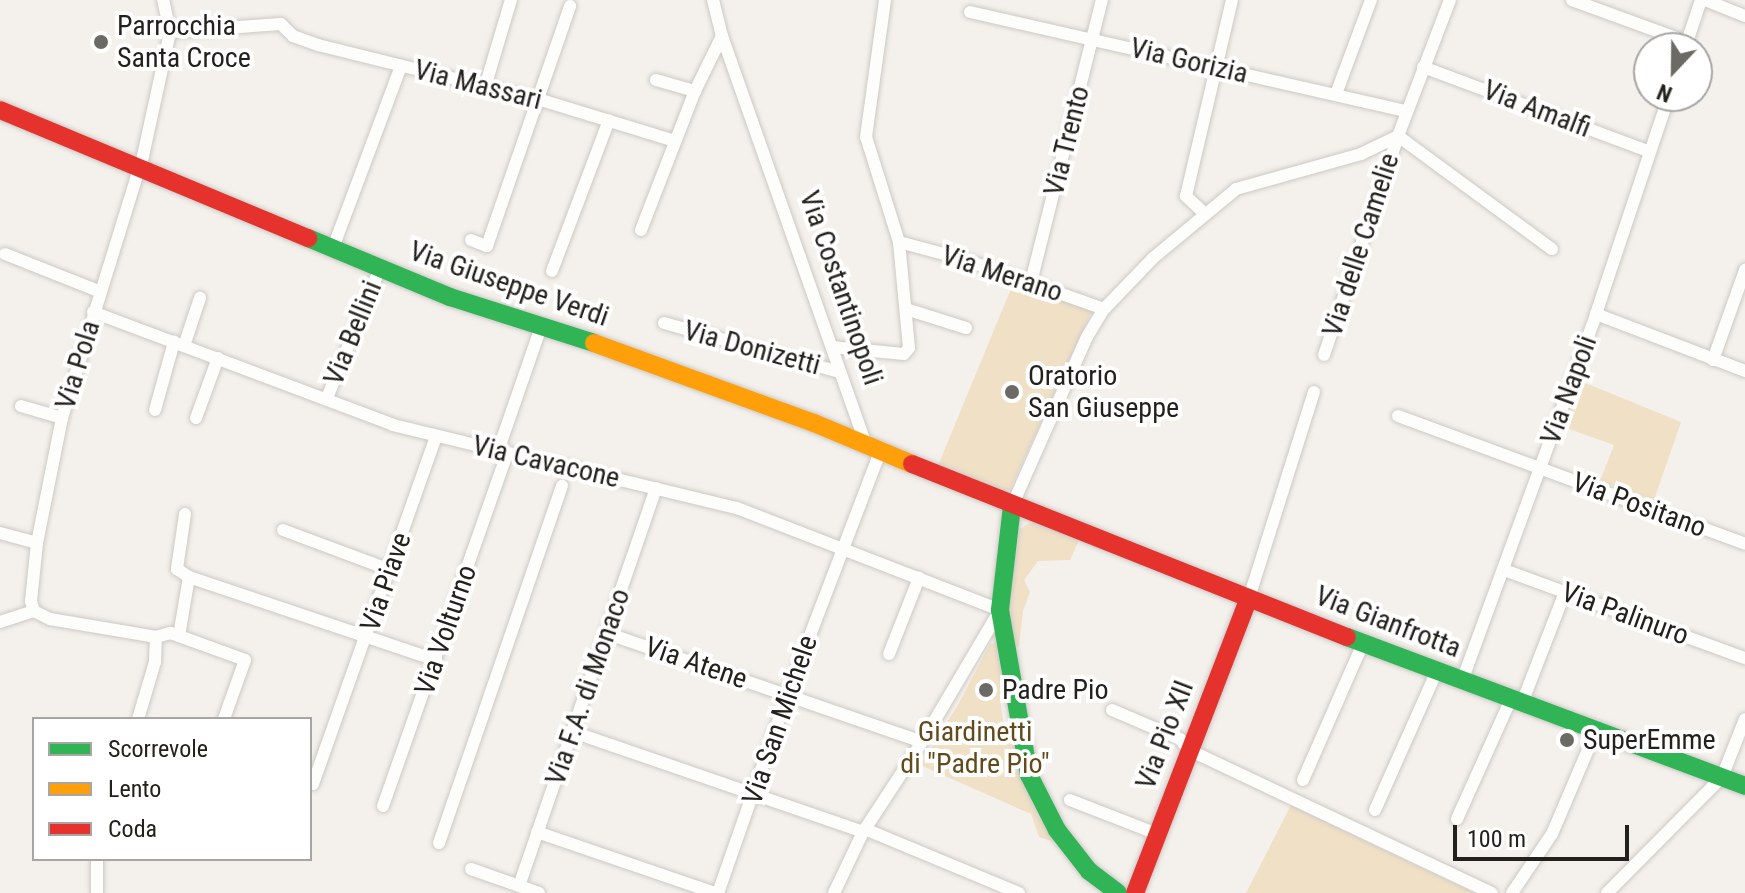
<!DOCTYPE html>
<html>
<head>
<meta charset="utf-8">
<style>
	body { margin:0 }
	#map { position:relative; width:1745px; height:893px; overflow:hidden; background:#f4f1ec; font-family:"Roboto Condensed",sans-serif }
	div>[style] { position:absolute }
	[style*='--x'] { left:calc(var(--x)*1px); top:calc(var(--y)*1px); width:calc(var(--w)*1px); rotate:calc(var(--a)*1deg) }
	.green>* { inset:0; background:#f0e0c6 }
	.roads { filter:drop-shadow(0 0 2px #ccc9c6) drop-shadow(0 0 2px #ccc9c6) }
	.street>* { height:12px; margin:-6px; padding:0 6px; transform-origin:6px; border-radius:6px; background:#fdfdfc }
	.fast>* { height:18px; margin:-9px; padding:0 9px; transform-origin:9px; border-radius:9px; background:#30b455 }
	.slow>* { height:18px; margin:-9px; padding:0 9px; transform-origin:9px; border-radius:9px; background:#ff9f0a }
	.jam>* { height:18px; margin:-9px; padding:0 9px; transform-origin:9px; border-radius:9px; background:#e5322d }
	.dots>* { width:22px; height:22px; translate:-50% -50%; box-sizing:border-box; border:4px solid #fff; border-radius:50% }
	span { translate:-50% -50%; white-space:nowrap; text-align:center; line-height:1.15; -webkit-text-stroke:8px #fff; paint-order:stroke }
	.poi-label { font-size:28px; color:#23211d }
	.left { translate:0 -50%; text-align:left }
	.street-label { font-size:28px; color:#23211d }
	.park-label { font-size:28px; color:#624a1b }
	.legend { position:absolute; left:32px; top:717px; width:280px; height:144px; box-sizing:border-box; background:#fff; border:2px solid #a7a6a5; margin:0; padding:10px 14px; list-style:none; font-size:24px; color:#23211d }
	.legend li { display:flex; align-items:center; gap:16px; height:40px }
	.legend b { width:40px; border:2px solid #a7a6a5 }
	.north { position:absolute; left:1633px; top:32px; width:80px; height:80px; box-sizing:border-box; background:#fff; border:2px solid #a7a6a5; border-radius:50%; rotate:202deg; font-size:22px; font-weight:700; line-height:32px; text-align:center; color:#23211d }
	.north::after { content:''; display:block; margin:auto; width:28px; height:36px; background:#6c6a65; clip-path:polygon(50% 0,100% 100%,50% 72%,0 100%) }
	.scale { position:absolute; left:1453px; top:825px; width:176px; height:36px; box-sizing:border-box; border:4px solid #23211d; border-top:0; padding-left:10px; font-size:24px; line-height:28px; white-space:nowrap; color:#23211d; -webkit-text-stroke:6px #fff; paint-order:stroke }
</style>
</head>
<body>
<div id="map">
	<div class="green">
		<div style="clip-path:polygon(1015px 279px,1092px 311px,1010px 490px,998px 493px,937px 468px)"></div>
		<div style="clip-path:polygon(1578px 380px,1681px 422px,1654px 500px,1600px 481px,1614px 445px,1561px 426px)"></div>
		<div style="clip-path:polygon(1032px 522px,1079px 540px,1070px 560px,1038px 561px,1024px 580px,1030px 592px,1023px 611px,1019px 647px,1012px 644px,1007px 616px,1018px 530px)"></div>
		<div style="clip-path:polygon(995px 643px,999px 646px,1007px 694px,1000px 699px,1004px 726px,1012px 728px,1023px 781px,1038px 816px,1057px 843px,1039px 837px,1031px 814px,920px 765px,958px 705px,990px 644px)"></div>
		<div style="clip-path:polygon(1291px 805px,1413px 864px,1475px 893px,1246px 893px)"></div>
	</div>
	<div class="roads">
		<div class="street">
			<div style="--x:713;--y:0;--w:37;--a:76"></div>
			<div style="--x:722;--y:36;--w:431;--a:70.6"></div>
			<div style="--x:1572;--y:0;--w:122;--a:20.1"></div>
			<div style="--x:1705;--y:0;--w:43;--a:21.8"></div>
			<div style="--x:970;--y:12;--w:447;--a:12.8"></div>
			<div style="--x:170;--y:32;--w:111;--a:-4.1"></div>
			<div style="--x:281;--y:24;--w:17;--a:45"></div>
			<div style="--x:293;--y:36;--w:27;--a:20"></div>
			<div style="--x:318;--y:45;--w:230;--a:13.9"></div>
			<div style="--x:541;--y:100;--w:140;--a:17"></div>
			<div style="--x:1685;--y:48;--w:51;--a:-71.6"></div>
			<div style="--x:1423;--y:67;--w:242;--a:20.5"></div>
			<div style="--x:656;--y:80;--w:41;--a:15.8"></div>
			<div style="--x:485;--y:87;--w:91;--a:-73.4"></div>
			<div style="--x:1336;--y:94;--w:100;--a:-69.6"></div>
			<div style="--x:1398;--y:136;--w:191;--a:36.3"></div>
			<div style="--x:1204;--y:213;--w:25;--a:-137"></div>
			<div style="--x:1186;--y:196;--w:201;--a:-76.8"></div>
			<div style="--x:641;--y:230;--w:149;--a:-68.8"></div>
			<div style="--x:695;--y:91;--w:61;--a:-63.9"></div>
			<div style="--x:471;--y:240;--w:17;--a:21"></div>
			<div style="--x:487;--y:246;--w:254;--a:-70.9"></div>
			<div style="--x:899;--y:242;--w:66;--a:14.9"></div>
			<div style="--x:963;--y:259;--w:150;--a:19.5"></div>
			<div style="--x:333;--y:248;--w:194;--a:-69.5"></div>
			<div style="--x:5;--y:254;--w:103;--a:21.6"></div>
			<div style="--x:552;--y:271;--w:161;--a:-69.3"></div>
			<div style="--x:1031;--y:282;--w:291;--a:-75.9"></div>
			<div style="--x:906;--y:309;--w:63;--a:17.6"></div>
			<div style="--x:93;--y:312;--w:321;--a:20.6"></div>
			<div style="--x:393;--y:425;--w:354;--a:13.6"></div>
			<div style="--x:737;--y:508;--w:282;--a:21.2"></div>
			<div style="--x:1000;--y:610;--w:153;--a:120.6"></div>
			<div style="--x:922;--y:742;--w:108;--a:123.2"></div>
			<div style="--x:863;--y:832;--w:68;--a:115.4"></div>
			<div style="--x:1596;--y:314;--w:160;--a:20.9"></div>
			<div style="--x:664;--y:323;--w:183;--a:15.6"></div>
			<div style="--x:184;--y:346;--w:51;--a:-71.6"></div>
			<div style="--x:832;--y:347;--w:72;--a:5.6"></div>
			<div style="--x:904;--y:354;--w:8;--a:-50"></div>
			<div style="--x:909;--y:348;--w:106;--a:-95.4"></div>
			<div style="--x:899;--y:242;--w:110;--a:-107.4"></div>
			<div style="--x:866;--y:137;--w:138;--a:-82.1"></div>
			<div style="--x:1324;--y:355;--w:231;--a:-71.3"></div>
			<div style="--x:1398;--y:136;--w:146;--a:-69.1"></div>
			<div style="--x:1713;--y:360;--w:96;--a:-70.4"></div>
			<div style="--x:327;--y:398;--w:140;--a:-67.8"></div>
			<div style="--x:21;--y:406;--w:43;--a:16.3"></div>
			<div style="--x:155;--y:410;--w:71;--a:-74.4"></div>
			<div style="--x:1398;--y:416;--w:370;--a:20.2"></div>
			<div style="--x:196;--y:418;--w:64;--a:-69.9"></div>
			<div style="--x:498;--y:451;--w:131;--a:-70.9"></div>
			<div style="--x:1012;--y:506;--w:185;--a:-66.1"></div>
			<div style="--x:1087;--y:337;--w:33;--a:-59"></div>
			<div style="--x:1104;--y:309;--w:71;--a:-46.1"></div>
			<div style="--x:1153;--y:258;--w:108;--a:-39.7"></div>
			<div style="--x:1236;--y:189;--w:130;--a:-15.6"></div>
			<div style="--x:1361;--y:154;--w:41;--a:-25.9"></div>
			<div style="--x:185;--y:514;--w:56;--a:98.3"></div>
			<div style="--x:177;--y:569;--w:14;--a:34"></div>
			<div style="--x:283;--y:530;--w:114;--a:20.5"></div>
			<div style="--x:0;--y:533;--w:38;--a:15"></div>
			<div style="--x:1504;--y:570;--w:257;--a:20.1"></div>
			<div style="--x:1249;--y:598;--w:216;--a:-72.5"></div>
			<div style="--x:34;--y:611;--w:10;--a:-107"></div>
			<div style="--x:31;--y:601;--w:58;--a:-84.1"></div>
			<div style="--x:37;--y:543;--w:127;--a:-78.7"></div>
			<div style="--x:62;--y:418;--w:274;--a:-72.8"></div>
			<div style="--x:143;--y:156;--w:127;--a:-77.7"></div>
			<div style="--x:170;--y:32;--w:33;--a:-102"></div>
			<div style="--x:34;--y:611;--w:18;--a:27"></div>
			<div style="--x:50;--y:619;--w:108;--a:9.6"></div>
			<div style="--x:156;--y:637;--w:15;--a:-16"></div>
			<div style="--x:170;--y:633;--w:9;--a:18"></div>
			<div style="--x:179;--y:636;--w:60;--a:-80.4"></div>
			<div style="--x:189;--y:577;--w:261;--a:18.6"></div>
			<div style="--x:0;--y:622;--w:36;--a:-18"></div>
			<div style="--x:606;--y:633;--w:334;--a:19"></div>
			<div style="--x:179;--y:636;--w:70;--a:20"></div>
			<div style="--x:245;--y:660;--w:63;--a:109.6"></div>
			<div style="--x:889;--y:654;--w:82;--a:-68.5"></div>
			<div style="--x:1462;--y:681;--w:391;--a:-69.9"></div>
			<div style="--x:1596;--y:314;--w:230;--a:-71.5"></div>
			<div style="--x:1522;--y:703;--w:119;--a:-68.8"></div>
			<div style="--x:1112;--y:710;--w:74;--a:23.1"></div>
			<div style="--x:1180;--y:739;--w:14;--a:51"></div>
			<div style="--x:1189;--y:750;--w:335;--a:25.3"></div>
			<div style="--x:138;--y:719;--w:59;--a:-73.4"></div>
			<div style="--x:155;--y:662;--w:25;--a:-88"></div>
			<div style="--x:573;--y:732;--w:307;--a:19"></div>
			<div style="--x:1303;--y:780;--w:150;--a:-66.3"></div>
			<div style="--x:313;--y:784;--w:368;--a:-70.5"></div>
			<div style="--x:1070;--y:800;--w:93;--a:21.3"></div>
			<div style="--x:383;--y:806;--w:373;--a:-70.6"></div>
			<div style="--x:1375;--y:810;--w:152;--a:-66"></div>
			<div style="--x:1457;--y:819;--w:132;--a:-65.8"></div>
			<div style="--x:865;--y:829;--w:167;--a:22.6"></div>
			<div style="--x:537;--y:832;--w:188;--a:18.9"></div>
			<div style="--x:439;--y:843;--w:378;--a:-71"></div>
			<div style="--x:471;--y:869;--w:72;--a:19.4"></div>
			<div style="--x:519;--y:886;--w:421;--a:-71"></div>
			<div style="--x:97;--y:893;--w:34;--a:-90"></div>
			<div style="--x:718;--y:893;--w:212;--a:-70.7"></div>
			<div style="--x:788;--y:693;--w:260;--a:-69.1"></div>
			<div style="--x:1512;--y:893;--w:71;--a:-55.9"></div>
			<div style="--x:1552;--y:834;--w:112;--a:-66.9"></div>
			<div style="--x:1607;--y:893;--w:163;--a:-45.2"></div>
			<div style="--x:1722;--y:777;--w:62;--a:-68.4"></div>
		</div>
		<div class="fast">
			<div style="--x:308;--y:238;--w:154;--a:22.6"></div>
			<div style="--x:450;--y:297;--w:151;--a:17.7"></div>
			<div style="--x:1012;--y:506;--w:105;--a:96.6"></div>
			<div style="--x:1000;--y:610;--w:168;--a:80"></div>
			<div style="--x:1029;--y:775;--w:62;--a:63"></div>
			<div style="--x:1057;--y:830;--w:52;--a:52"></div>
			<div style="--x:1089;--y:871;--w:36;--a:37"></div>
			<div style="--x:1347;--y:637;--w:425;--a:20.5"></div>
		</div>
		<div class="slow">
			<div style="--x:594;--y:343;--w:234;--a:20"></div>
			<div style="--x:814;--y:423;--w:106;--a:22.7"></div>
		</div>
		<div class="jam">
			<div style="--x:0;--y:110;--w:334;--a:22.6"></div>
			<div style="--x:912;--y:464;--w:468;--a:21.7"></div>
			<div style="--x:1135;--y:893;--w:316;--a:-68.9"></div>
		</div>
	</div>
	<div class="dots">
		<div style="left:101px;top:42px;background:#6c6a65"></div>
		<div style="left:1012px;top:392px;background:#6c6a65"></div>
		<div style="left:986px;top:690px;background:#6c6a65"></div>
		<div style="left:1567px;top:740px;background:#6c6a65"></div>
	</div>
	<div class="poi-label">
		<span class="left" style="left:117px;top:42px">Parrocchia<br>Santa Croce</span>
		<span class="left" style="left:1028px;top:392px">Oratorio<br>San Giuseppe</span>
		<span class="left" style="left:1002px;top:690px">Padre Pio</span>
		<span class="left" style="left:1583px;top:740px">SuperEmme</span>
	</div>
	<div class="street-label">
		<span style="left:1189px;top:61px;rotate:13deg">Via Gorizia</span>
		<span style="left:478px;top:85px;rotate:14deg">Via Massari</span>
		<span style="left:1537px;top:109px;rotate:21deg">Via Amalfi</span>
		<span style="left:1067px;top:141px;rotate:-76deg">Via Trento</span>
		<span style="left:1361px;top:245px;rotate:-72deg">Via delle Camelie</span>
		<span style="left:1002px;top:274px;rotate:18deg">Via Merano</span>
		<span style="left:509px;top:284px;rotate:19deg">Via Giuseppe Verdi</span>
		<span style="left:841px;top:288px;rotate:71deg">Via Costantinopoli</span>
		<span style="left:353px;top:333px;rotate:-68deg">Via Bellini</span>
		<span style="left:752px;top:348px;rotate:15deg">Via Donizetti</span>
		<span style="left:78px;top:365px;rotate:-73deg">Via Pola</span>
		<span style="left:1569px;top:390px;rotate:-70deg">Via Napoli</span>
		<span style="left:546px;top:462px;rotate:13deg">Via Cavacone</span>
		<span style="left:1639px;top:505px;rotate:20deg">Via Positano</span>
		<span style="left:386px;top:582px;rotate:-71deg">Via Piave</span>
		<span style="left:1625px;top:614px;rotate:20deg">Via Palinuro</span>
		<span style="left:1388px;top:622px;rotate:21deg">Via Gianfrotta</span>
		<span style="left:446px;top:630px;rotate:-71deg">Via Volturno</span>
		<span style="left:696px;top:663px;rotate:19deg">Via Atene</span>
		<span style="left:588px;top:687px;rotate:-71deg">Via F.A. di Monaco</span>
		<span style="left:780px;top:720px;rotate:-71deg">Via San Michele</span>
		<span style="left:1165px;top:735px;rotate:-69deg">Via Pio XII</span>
	</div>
	<div class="park-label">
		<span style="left:975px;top:748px">Giardinetti<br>di "Padre Pio"</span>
	</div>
	<ul class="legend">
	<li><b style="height:10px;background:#30b455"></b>Scorrevole</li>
	<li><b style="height:10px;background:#ff9f0a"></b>Lento</li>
	<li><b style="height:10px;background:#e5322d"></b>Coda</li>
	</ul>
	<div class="north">N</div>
	<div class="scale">100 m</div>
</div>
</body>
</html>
